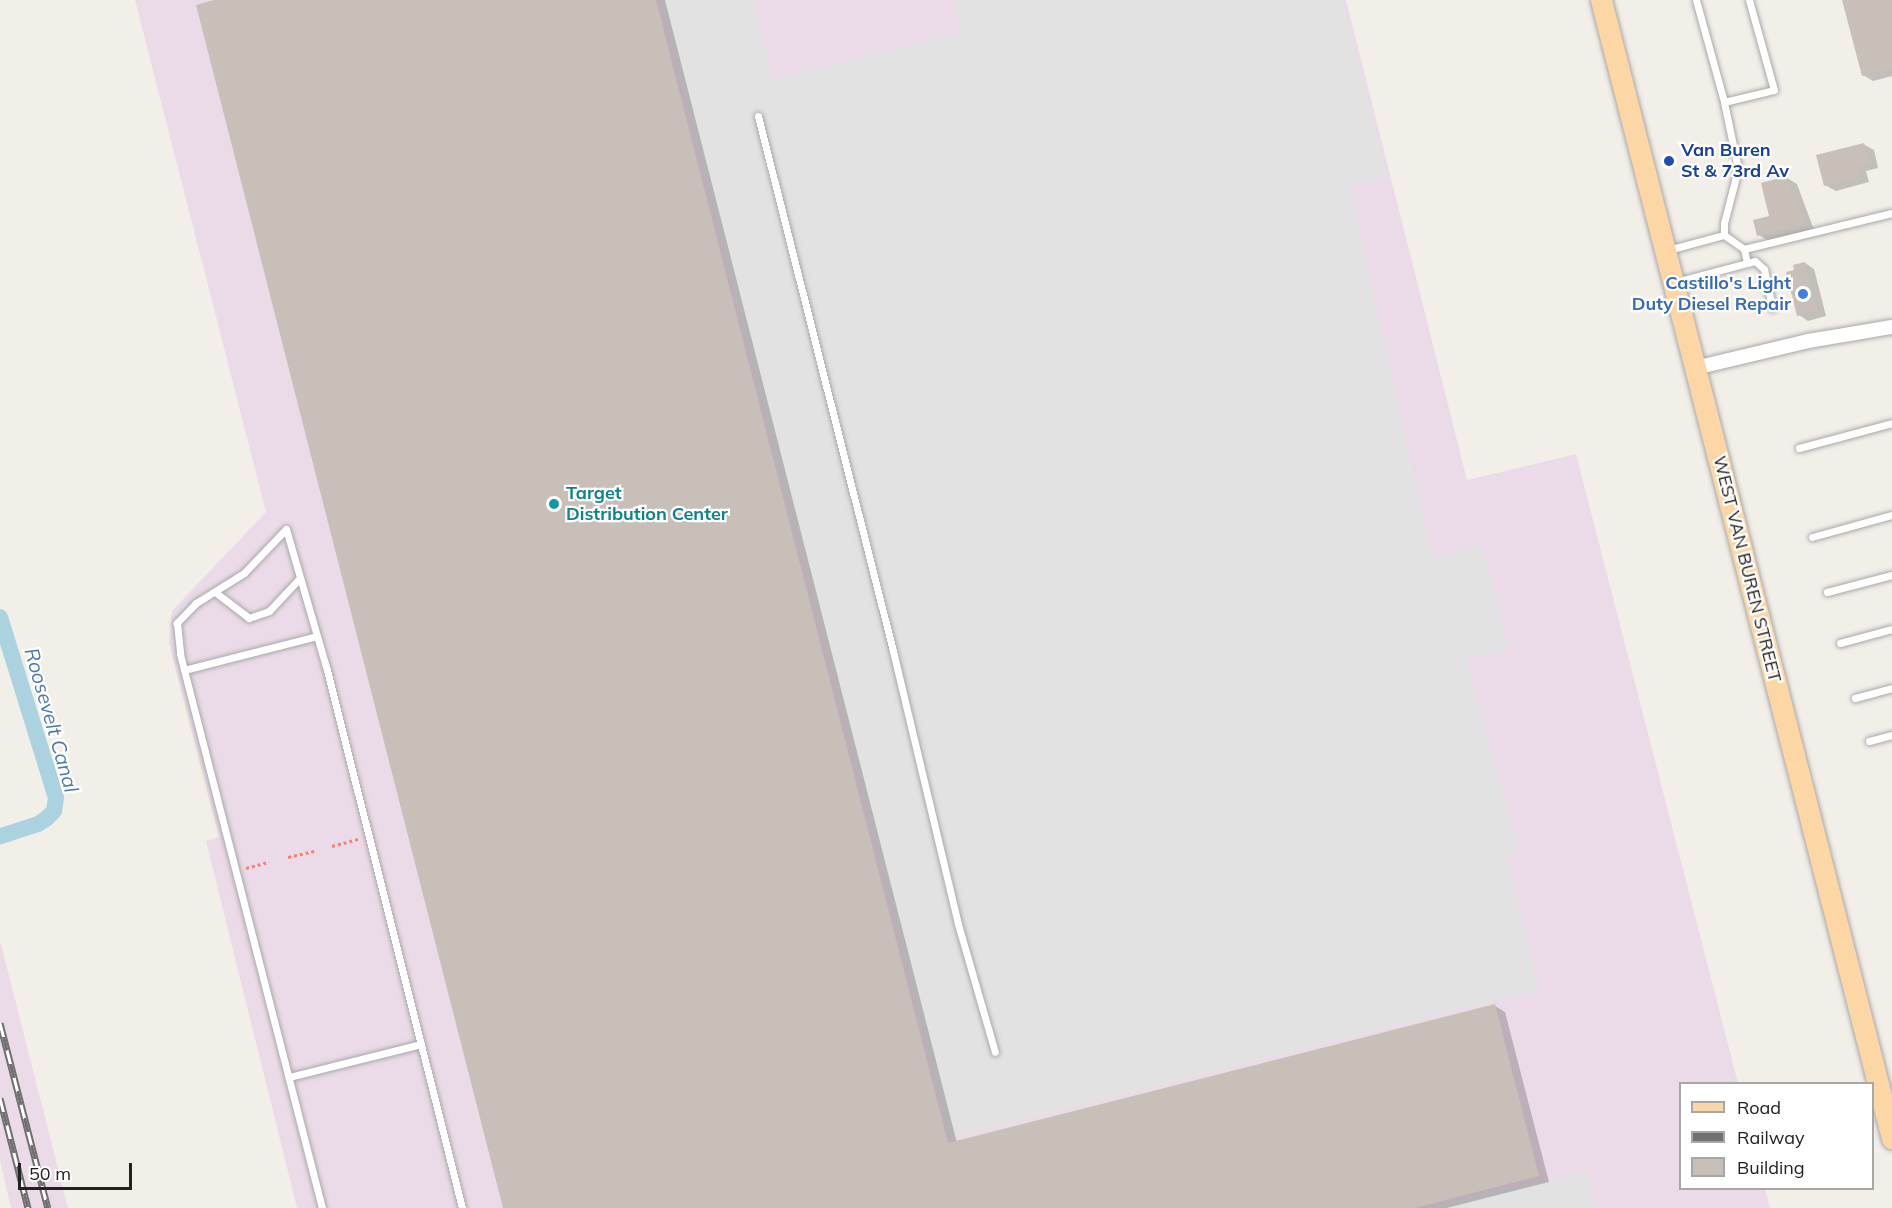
<!DOCTYPE html>
<html>
<head>
<meta charset="utf-8">
<style>
	body { margin:0 }
	#map { position:relative; width:1892px; height:1208px; overflow:hidden; background:#f2efe9; font-family:Mulish,sans-serif }
	div>[style] { position:absolute }
	[style*='--x'] { left:calc(var(--x)*1px); top:calc(var(--y)*1px); width:calc(var(--w)*1px); rotate:calc(var(--a)*1deg) }
	.industrial>* { inset:0; background:#ebdbe8 }
	.parking>* { inset:0; background:#e2e2e2 }
	.shadow>* { inset:0; background:#0003 }
	.canal>* { height:16px; margin:-8px; padding:0 8px; transform-origin:8px; border-radius:8px; background:#aad3df }
	.building>* { inset:0; background:#c7bfb8 }
	.path>* { height:3px; margin-top:-1.5px; transform-origin:0; background:repeating-linear-gradient(90deg,#fa8072 0 3px,transparent 0 6px) }
	.roads { filter:drop-shadow(0 0 2px #a9a9a9) drop-shadow(0 0 2px #a9a9a9) }
	.lane>* { height:7px; margin:-3.5px; padding:0 3.5px; transform-origin:3.5px; border-radius:3.5px; background:#fff }
	.street>* { height:14px; margin:-7px; padding:0 7px; transform-origin:7px; border-radius:7px; background:#fff }
	.primary>* { height:21px; margin:-10.5px; padding:0 10.5px; transform-origin:10.5px; border-radius:10.5px; background:#fcd6a4 }
	.rail>* { height:7px; margin-top:-3.5px; transform-origin:0; background:repeating-linear-gradient(90deg,#fff 0 14px,#707070 0 28px); box-sizing:border-box; border-block:2px solid #707070 }
	.dots>* { width:16px; height:16px; translate:-50% -50%; box-sizing:border-box; border:3px solid #fff; border-radius:50% }
	span { translate:-50% -50%; white-space:nowrap; text-align:center; line-height:1.15; -webkit-text-stroke:4.5px #fff; paint-order:stroke }
	.transit-label { font-size:18px; color:#164399; font-weight:700 }
	.left { translate:0 -50%; text-align:left }
	.shop-label { font-size:18px; color:#366cbe; font-weight:700 }
	.right { translate:-100% -50%; text-align:right }
	.culture-label { font-size:18px; color:#0d838f; font-weight:700 }
	.street-label { font-size:18px; color:#222 }
	.water-label { font-size:20px; color:#4a7aab; font-style:italic }
	.legend { position:absolute; left:1679px; top:1082px; width:195px; height:108px; box-sizing:border-box; background:#fff; border:2px solid #a7a7a7; margin:0; padding:8px 10px; list-style:none; font-size:18px; color:#222 }
	.legend li { display:flex; align-items:center; gap:12px; height:30px }
	.legend b { width:30px; border:2px solid #a7a7a7 }
	.scale { position:absolute; left:18px; top:1163px; width:114px; height:27px; box-sizing:border-box; border:3px solid #222; border-top:0; padding-left:8px; font-size:18px; line-height:21px; white-space:nowrap; color:#222; -webkit-text-stroke:4px #fff; paint-order:stroke }
</style>
</head>
<body>
<div id="map">
	<div class="industrial">
		<div style="clip-path:polygon(135px 0,1346px 0,1467px 480px,1576px 454px,1738px 1083px,1680px 1084px,1680px 1188px,1765px 1189px,1770px 1208px,297px 1208px,206px 841px,219px 837px,169px 643px,172px 611px,266px 512px)"></div>
		<div style="clip-path:polygon(0 941px,3px 952px,68px 1208px,11px 1208px,0 1160px)"></div>
	</div>
	<div class="parking">
		<div style="clip-path:polygon(661px 0,752px 0,773px 80px,961px 32px,953px 0,1342px 0,1387px 176px,1349px 187px,1432px 558px,1482px 546px,1509px 648px,1465px 659px,1519px 852px,1506px 856px,1539px 990px,951px 1138px)"></div>
		<div style="clip-path:polygon(1586px 1171px,1596px 1208px,1435px 1208px,1465px 1200px)"></div>
	</div>
	<div class="shadow">
		<div style="clip-path:polygon(220px 0,665px 0,957px 1143px,1495px 1006px,1505px 1012px,1549px 1182px,1447px 1208px,504px 1208px)"></div>
		<div style="clip-path:polygon(1843px 0,1892px 0,1892px 76px,1873px 81px,1863px 75px)"></div>
		<div style="clip-path:polygon(1863px 144px,1874px 150px,1878px 168px,1866px 171px,1869px 182px,1836px 191px,1825px 185px)"></div>
		<div style="clip-path:polygon(1787px 178px,1797px 184px,1814px 230px,1769px 241px,1759px 235px,1771px 217px)"></div>
		<div style="clip-path:polygon(1805px 263px,1814px 269px,1826px 316px,1808px 321px,1799px 315px,1796px 271px)"></div>
	</div>
	<div class="canal">
		<div style="--x:0;--y:617;--w:189;--a:72.8"></div>
		<div style="--x:56;--y:798;--w:13;--a:99"></div>
		<div style="--x:54;--y:811;--w:10;--a:135"></div>
		<div style="--x:47;--y:818;--w:11;--a:146"></div>
		<div style="--x:38;--y:824;--w:40;--a:162"></div>
	</div>
	<div class="building">
		<div style="clip-path:polygon(214px 0,656px 0,948px 1143px,1495px 1004px,1539px 1176px,1415px 1208px,503px 1208px,196px 5px)"></div>
		<div style="clip-path:polygon(1842px 0,1892px 0,1892px 68px,1862px 76px)"></div>
		<div style="clip-path:polygon(1864px 143px,1869px 163px,1857px 166px,1859px 177px,1824px 186px,1816px 155px)"></div>
		<div style="clip-path:polygon(1787px 176px,1794px 202px,1798px 201px,1804px 224px,1757px 236px,1753px 220px,1769px 216px,1761px 183px)"></div>
		<div style="clip-path:polygon(1805px 262px,1818px 311px,1797px 316px,1786px 272px,1794px 270px,1793px 265px)"></div>
	</div>
	<div class="path">
		<div style="--x:332;--y:846;--w:27;--a:-15"></div>
		<div style="--x:288;--y:857;--w:27;--a:-13"></div>
		<div style="--x:246;--y:868;--w:24;--a:-15"></div>
	</div>
	<div class="roads">
		<div class="lane">
			<div style="--x:1696;--y:0;--w:106;--a:74.6"></div>
			<div style="--x:1724;--y:102;--w:51;--a:-13.5"></div>
			<div style="--x:1774;--y:90;--w:93;--a:-105.5"></div>
			<div style="--x:758;--y:116;--w:552;--a:75.84"></div>
			<div style="--x:893;--y:651;--w:281;--a:76.6"></div>
			<div style="--x:958;--y:924;--w:133;--a:73.9"></div>
			<div style="--x:1744;--y:249;--w:152;--a:-13.7"></div>
			<div style="--x:1668;--y:250;--w:58;--a:-15"></div>
			<div style="--x:1724;--y:235;--w:12;--a:-90"></div>
			<div style="--x:1724;--y:223;--w:56;--a:-75.5"></div>
			<div style="--x:1738;--y:169;--w:68;--a:-101.8"></div>
			<div style="--x:1747;--y:263;--w:8;--a:-14"></div>
			<div style="--x:1755;--y:261;--w:12;--a:42"></div>
			<div style="--x:1764;--y:269;--w:40;--a:78"></div>
			<div style="--x:1676;--y:282;--w:73;--a:-15"></div>
			<div style="--x:1747;--y:263;--w:14;--a:-102"></div>
			<div style="--x:1744;--y:249;--w:24;--a:-145"></div>
			<div style="--x:1799;--y:448;--w:96;--a:-15"></div>
			<div style="--x:286;--y:529;--w:61;--a:133.7"></div>
			<div style="--x:244;--y:573;--w:57;--a:148"></div>
			<div style="--x:196;--y:603;--w:28;--a:134"></div>
			<div style="--x:177;--y:623;--w:31;--a:84"></div>
			<div style="--x:180;--y:654;--w:572;--a:75.62"></div>
			<div style="--x:286;--y:529;--w:147;--a:73.8"></div>
			<div style="--x:327;--y:670;--w:555;--a:75.91"></div>
			<div style="--x:1812;--y:537;--w:83;--a:-15.4"></div>
			<div style="--x:215;--y:592;--w:43;--a:37.4"></div>
			<div style="--x:249;--y:618;--w:21;--a:-19"></div>
			<div style="--x:269;--y:611;--w:45;--a:-46.8"></div>
			<div style="--x:1827;--y:592;--w:67;--a:-14.7"></div>
			<div style="--x:1840;--y:643;--w:54;--a:-15.1"></div>
			<div style="--x:184;--y:670;--w:137;--a:-14.3"></div>
			<div style="--x:1855;--y:698;--w:38;--a:-15"></div>
			<div style="--x:1869;--y:741;--w:24;--a:-15"></div>
			<div style="--x:289;--y:1077;--w:136;--a:-14"></div>
		</div>
		<div class="street">
			<div style="--x:1695;--y:368;--w:116;--a:-13.4"></div>
			<div style="--x:1808;--y:341;--w:85;--a:-9.5"></div>
		</div>
		<div class="primary">
			<div style="--x:1601;--y:0;--w:1175;--a:75.66"></div>
		</div>
	</div>
	<div class="rail">
		<div style="--x:0;--y:1023;--w:191;--a:75.5"></div>
		<div style="--x:0;--y:1098;--w:114;--a:75.7"></div>
	</div>
	<div class="dots">
		<div style="left:1669px;top:161px;background:#1a4fb4"></div>
		<div style="left:1803px;top:294px;background:#3f7fe0"></div>
		<div style="left:554px;top:504px;background:#0f9aa8"></div>
	</div>
	<div class="transit-label">
		<span class="left" style="left:1681px;top:161px">Van Buren<br>St &amp; 73rd Av</span>
	</div>
	<div class="shop-label">
		<span class="right" style="left:1791px;top:294px">Castillo's Light<br>Duty Diesel Repair</span>
	</div>
	<div class="culture-label">
		<span class="left" style="left:566px;top:504px">Target<br>Distribution Center</span>
	</div>
	<div class="street-label">
		<span style="left:1747px;top:569px;rotate:76deg">WEST VAN BUREN STREET</span>
	</div>
	<div class="water-label">
		<span style="left:52px;top:720px;rotate:74deg">Roosevelt Canal</span>
	</div>
	<ul class="legend">
	<li><b style="height:8px;background:#fcd6a4"></b>Road</li>
	<li><b style="height:8px;background:#707070"></b>Railway</li>
	<li><b style="height:16px;background:#c7bfb8"></b>Building</li>
	</ul>
	<div class="scale">50 m</div>
</div>
</body>
</html>
